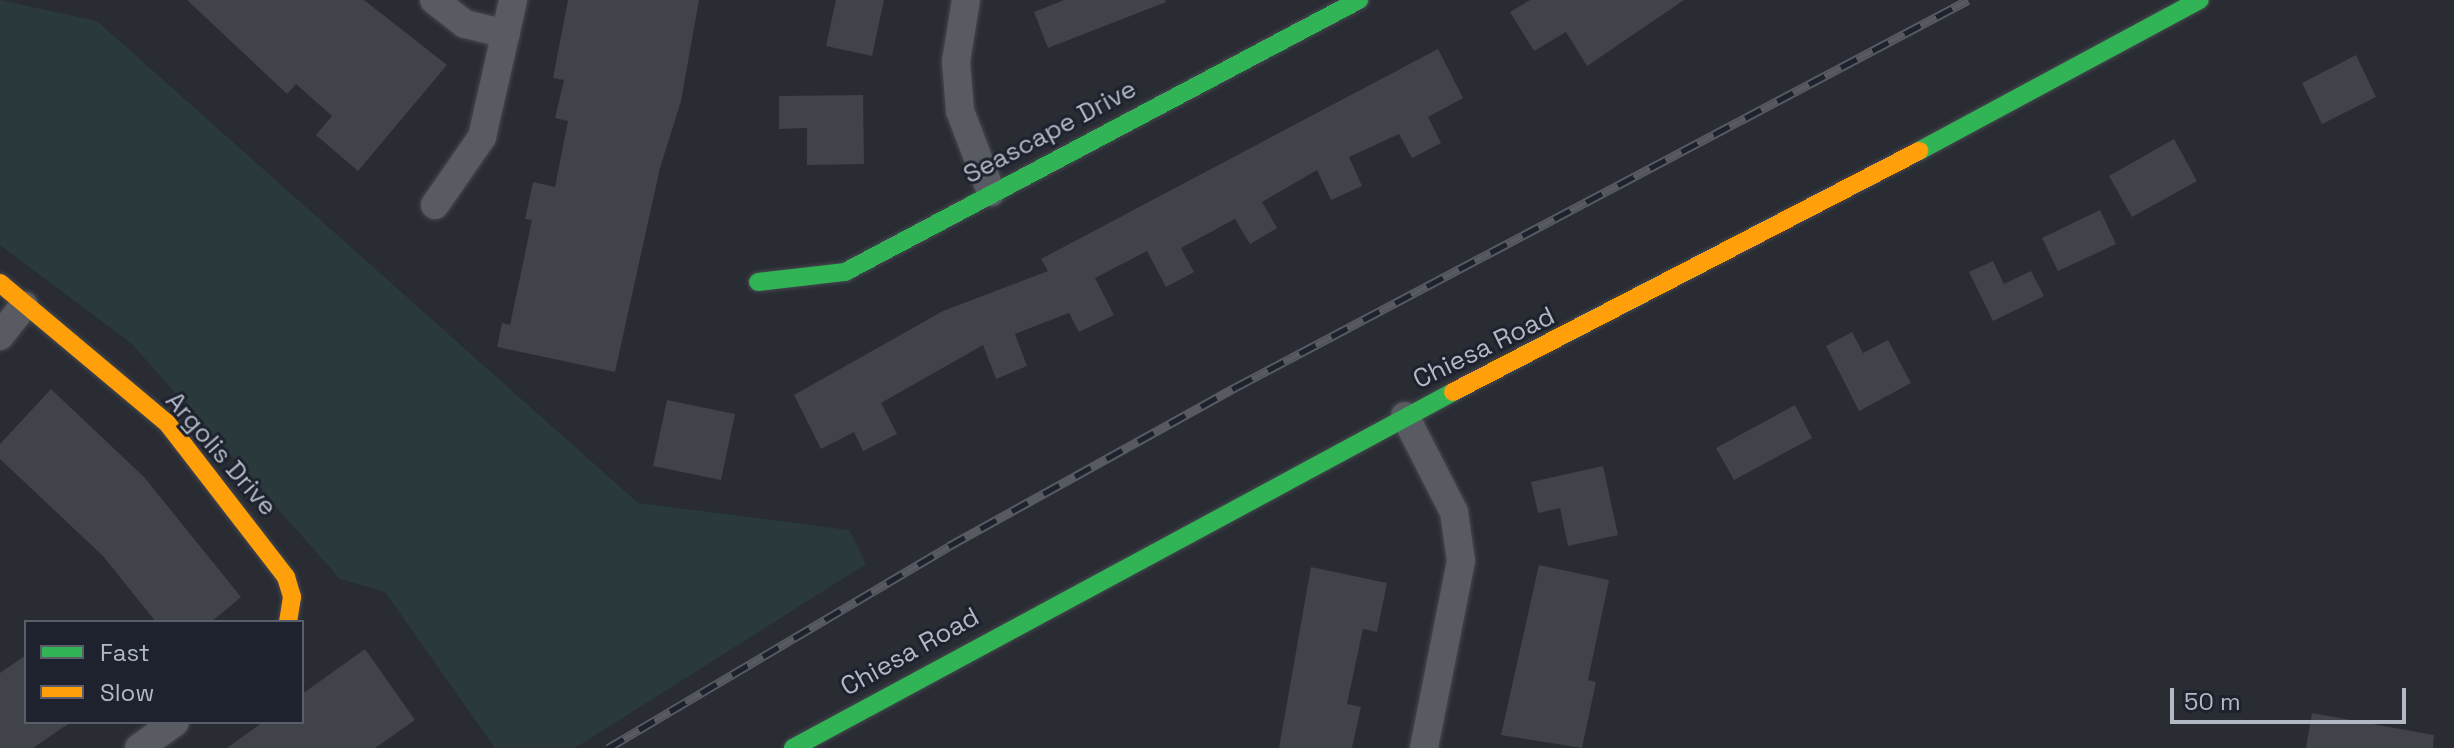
<!DOCTYPE html>
<html>
<head>
<meta charset="utf-8">
<style>
	body { margin:0 }
	#map { position:relative; width:2454px; height:748px; overflow:hidden; background:#292c33; font-family:"Space Grotesk",sans-serif }
	div>[style] { position:absolute }
	[style*='--x'] { left:calc(var(--x)*1px); top:calc(var(--y)*1px); width:calc(var(--w)*1px); rotate:calc(var(--a)*1deg) }
	.green>* { inset:0; background:#2a393c }
	.building>* { inset:0; background:#404349 }
	.roads { filter:drop-shadow(0 0 2px #45474d) drop-shadow(0 0 2px #45474d) }
	.street>* { height:28px; margin:-14px; padding:0 14px; transform-origin:14px; border-radius:14px; background:#595b62 }
	.fast>* { height:18px; margin:-9px; padding:0 9px; transform-origin:9px; border-radius:9px; background:#30b455 }
	.slow>* { height:18px; margin:-9px; padding:0 9px; transform-origin:9px; border-radius:9px; background:#ff9f0a }
	.rail>* { height:9px; margin-top:-4.5px; transform-origin:0; background:repeating-linear-gradient(90deg,#1d222e 0 18px,#575a60 0 36px); box-sizing:border-box; border-block:2px solid #575a60 }
	span { translate:-50% -50%; white-space:nowrap; text-align:center; line-height:1.15; -webkit-text-stroke:6px #1d222e; paint-order:stroke }
	.street-label { font-size:26px; color:#b3b8c5 }
	.legend { position:absolute; left:24px; top:620px; width:280px; height:104px; box-sizing:border-box; background:#1d222e; border:2px solid #595e6a; margin:0; padding:10px 14px; list-style:none; font-size:24px; color:#b3b8c5 }
	.legend li { display:flex; align-items:center; gap:16px; height:40px }
	.legend b { width:40px; border:2px solid #595e6a }
	.scale { position:absolute; left:2170px; top:688px; width:236px; height:36px; box-sizing:border-box; border:4px solid #b3b8c5; border-top:0; padding-left:10px; font-size:24px; line-height:28px; white-space:nowrap; color:#b3b8c5; -webkit-text-stroke:6px #1d222e; paint-order:stroke }
</style>
</head>
<body>
<div id="map">
	<div class="green">
		<div style="clip-path:polygon(0 0,97px 21px,638px 503px,849px 530px,866px 564px,575px 748px,495px 748px,385px 592px,340px 579px,131px 343px,0 245px)"></div>
	</div>
	<div class="building">
		<div style="clip-path:polygon(187px 0,364px 0,447px 65px,358px 171px,316px 135px,332px 116px,296px 84px,287px 94px)"></div>
		<div style="clip-path:polygon(568px 0,699px 0,681px 101px,660px 168px,615px 372px,497px 347px,502px 323px,510px 325px,532px 220px,525px 219px,533px 182px,555px 187px,568px 121px,555px 118px,564px 80px,553px 78px)"></div>
		<div style="clip-path:polygon(836px 0,884px 0,872px 56px,826px 46px)"></div>
		<div style="clip-path:polygon(1064px 0,1165px 0,1166px 2px,1048px 48px,1034px 12px)"></div>
		<div style="clip-path:polygon(1530px 0,1684px 0,1587px 66px,1566px 32px,1534px 51px,1510px 12px)"></div>
		<div style="clip-path:polygon(1438px 49px,1463px 98px,1428px 117px,1441px 143px,1412px 158px,1399px 134px,1349px 157px,1362px 186px,1331px 200px,1317px 170px,1262px 202px,1277px 228px,1250px 244px,1235px 219px,1181px 248px,1194px 272px,1166px 287px,1147px 251px,1095px 278px,1114px 315px,1079px 332px,1069px 313px,1015px 334px,1027px 366px,996px 379px,983px 345px,881px 403px,897px 434px,863px 451px,854px 432px,821px 449px,794px 395px,943px 311px,1048px 271px,1041px 259px)"></div>
		<div style="clip-path:polygon(2356px 55px,2376px 97px,2322px 124px,2302px 83px)"></div>
		<div style="clip-path:polygon(863px 95px,864px 164px,807px 165px,807px 128px,779px 129px,779px 96px)"></div>
		<div style="clip-path:polygon(2174px 139px,2197px 181px,2132px 217px,2109px 176px)"></div>
		<div style="clip-path:polygon(2100px 210px,2116px 244px,2058px 271px,2042px 238px)"></div>
		<div style="clip-path:polygon(1993px 261px,2004px 284px,2031px 271px,2044px 296px,1993px 321px,1969px 272px)"></div>
		<div style="clip-path:polygon(1852px 332px,1863px 353px,1888px 340px,1911px 383px,1859px 411px,1826px 346px)"></div>
		<div style="clip-path:polygon(51px 389px,144px 477px,241px 597px,211px 622px,156px 622px,103px 556px,0 459px,0 444px)"></div>
		<div style="clip-path:polygon(667px 400px,735px 414px,721px 480px,653px 466px)"></div>
		<div style="clip-path:polygon(1795px 405px,1812px 438px,1734px 480px,1716px 448px)"></div>
		<div style="clip-path:polygon(1603px 466px,1618px 535px,1568px 546px,1560px 508px,1538px 513px,1531px 482px)"></div>
		<div style="clip-path:polygon(1539px 565px,1609px 580px,1588px 680px,1596px 682px,1582px 748px,1501px 735px)"></div>
		<div style="clip-path:polygon(1311px 567px,1387px 583px,1377px 632px,1363px 629px,1347px 704px,1361px 707px,1352px 748px,1279px 748px)"></div>
		<div style="clip-path:polygon(365px 649px,415px 720px,375px 748px,227px 748px,263px 722px,302px 722px,302px 694px)"></div>
		<div style="clip-path:polygon(26px 655px,26px 722px,71px 722px,33px 748px,0 748px,0 673px)"></div>
		<div style="clip-path:polygon(2312px 713px,2434px 735px,2433px 748px,2306px 748px)"></div>
	</div>
	<div class="roads">
		<div class="street">
			<div style="--x:434;--y:0;--w:39;--a:38"></div>
			<div style="--x:465;--y:24;--w:42;--a:13.7"></div>
			<div style="--x:966;--y:0;--w:62;--a:99.3"></div>
			<div style="--x:956;--y:61;--w:50;--a:85.4"></div>
			<div style="--x:960;--y:111;--w:87;--a:69.1"></div>
			<div style="--x:435;--y:205;--w:83;--a:-55.3"></div>
			<div style="--x:482;--y:137;--w:140;--a:-77.2"></div>
			<div style="--x:0;--y:336;--w:39;--a:-52"></div>
			<div style="--x:1405;--y:416;--w:108;--a:63"></div>
			<div style="--x:1454;--y:512;--w:49;--a:81.9"></div>
			<div style="--x:1461;--y:561;--w:191;--a:101.2"></div>
			<div style="--x:139;--y:748;--w:44;--a:-35.8"></div>
		</div>
		<div class="fast">
			<div style="--x:1919;--y:151;--w:319;--a:-28.3"></div>
			<div style="--x:758;--y:282;--w:88;--a:-6.6"></div>
			<div style="--x:845;--y:272;--w:582;--a:-27.89"></div>
			<div style="--x:793;--y:748;--w:750;--a:-28.34"></div>
		</div>
		<div class="slow">
			<div style="--x:0;--y:283;--w:218;--a:40"></div>
			<div style="--x:167;--y:423;--w:195;--a:52.3"></div>
			<div style="--x:286;--y:577;--w:21;--a:73"></div>
			<div style="--x:292;--y:597;--w:25;--a:99"></div>
			<div style="--x:1453;--y:392;--w:525;--a:-27.35"></div>
		</div>
	</div>
	<div class="rail">
		<div style="--x:608;--y:748;--w:396;--a:-30.6"></div>
		<div style="--x:949;--y:546;--w:328;--a:-29"></div>
		<div style="--x:1236;--y:387;--w:828;--a:-27.86"></div>
	</div>
	<div class="street-label">
		<span style="left:1050px;top:132px;rotate:-28deg">Seascape Drive</span>
		<span style="left:1484px;top:348px;rotate:-26deg">Chiesa Road</span>
		<span style="left:221px;top:454px;rotate:49deg">Argolis Drive</span>
		<span style="left:910px;top:652px;rotate:-29deg">Chiesa Road</span>
	</div>
	<ul class="legend">
	<li><b style="height:10px;background:#30b455"></b>Fast</li>
	<li><b style="height:10px;background:#ff9f0a"></b>Slow</li>
	</ul>
	<div class="scale">50 m</div>
</div>
</body>
</html>
